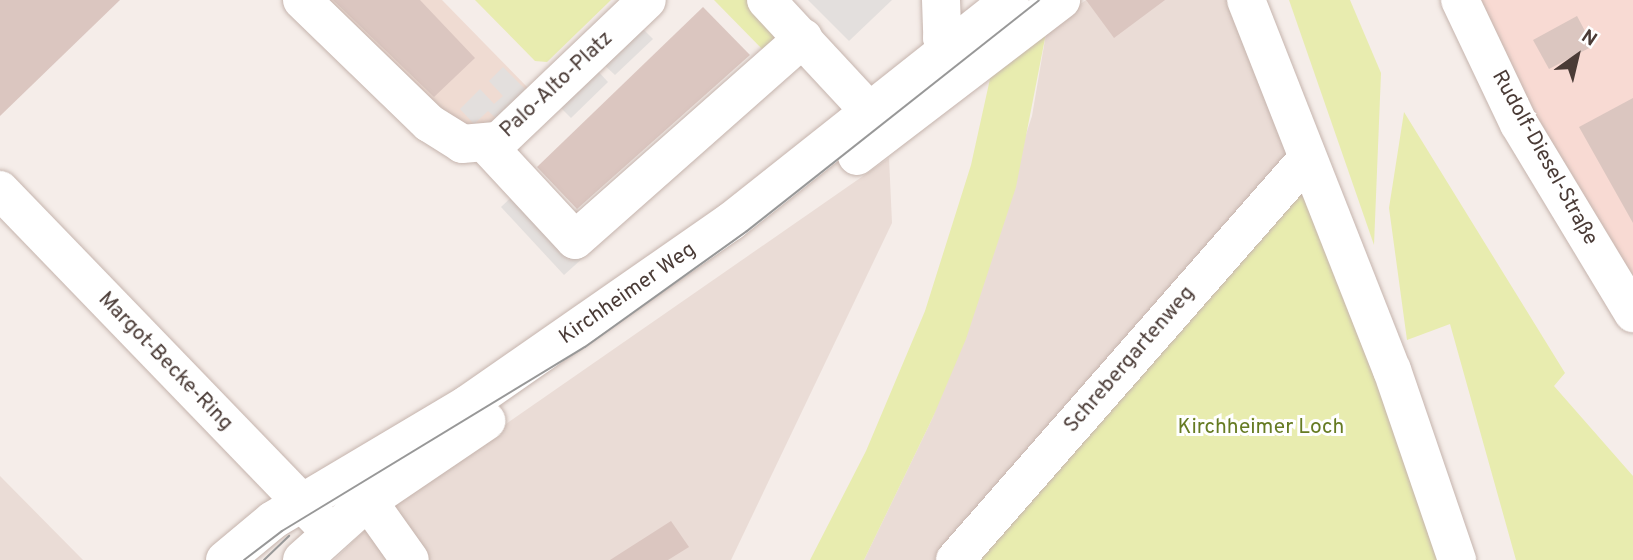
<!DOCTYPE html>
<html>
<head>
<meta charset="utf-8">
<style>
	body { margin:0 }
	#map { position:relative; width:1633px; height:560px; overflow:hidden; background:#f5ede9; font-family:Overpass,sans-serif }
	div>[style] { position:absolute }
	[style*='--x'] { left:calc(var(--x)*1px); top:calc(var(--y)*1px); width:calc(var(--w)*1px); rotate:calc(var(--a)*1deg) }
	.residential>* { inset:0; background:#eadcd6 }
	.commercial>* { inset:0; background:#f8dad3 }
	.education>* { inset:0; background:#efdbd2 }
	.green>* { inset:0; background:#e8ecaf }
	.parking>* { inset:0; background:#e3dfdd }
	.building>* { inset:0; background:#dbc6c0 }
	.roads { filter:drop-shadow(0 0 2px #c5b4ad) drop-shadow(0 0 2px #c5b4ad) }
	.minor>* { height:38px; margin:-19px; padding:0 19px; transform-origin:19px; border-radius:19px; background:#fff }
	.tram>* { height:2px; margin:-1px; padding:0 1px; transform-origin:1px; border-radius:1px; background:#989898 }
	span { translate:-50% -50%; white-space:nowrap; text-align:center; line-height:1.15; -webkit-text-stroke:6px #fff; paint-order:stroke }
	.street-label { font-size:21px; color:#4a3b36 }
	.park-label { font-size:21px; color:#667b23 }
	.north { position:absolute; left:1542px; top:21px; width:70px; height:70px; -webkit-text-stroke:5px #fff; paint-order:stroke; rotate:34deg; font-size:19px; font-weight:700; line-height:28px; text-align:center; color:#4a3b36 }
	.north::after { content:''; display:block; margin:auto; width:24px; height:32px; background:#4a3b36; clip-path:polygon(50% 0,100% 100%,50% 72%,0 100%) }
</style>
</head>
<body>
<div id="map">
	<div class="residential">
		<div style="clip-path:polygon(1086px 0,1231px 0,1299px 154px,949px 560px,864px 560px,933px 417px,1032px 116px,1047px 28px)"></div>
		<div style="clip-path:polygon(889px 158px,892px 223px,731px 560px,334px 560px,395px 501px)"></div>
		<div style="clip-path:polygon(0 476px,83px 560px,0 560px)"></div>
	</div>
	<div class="commercial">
		<div style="clip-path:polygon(1479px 0,1633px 0,1633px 278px,1551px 146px)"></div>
	</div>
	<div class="education">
		<div style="clip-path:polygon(324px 0,442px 0,533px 93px,498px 127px,462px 138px)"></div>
	</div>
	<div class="green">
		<div style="clip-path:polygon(475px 0,611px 0,547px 62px,535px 61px)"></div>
		<div style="clip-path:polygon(714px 0,747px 0,786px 41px,770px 57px)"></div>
		<div style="clip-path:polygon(1289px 0,1350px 0,1381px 73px,1374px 245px)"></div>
		<div style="clip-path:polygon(1047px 28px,1016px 187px,966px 339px,933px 417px,864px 560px,810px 560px,866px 451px,925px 311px,971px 165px,997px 47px)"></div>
		<div style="clip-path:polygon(1404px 112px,1565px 373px,1554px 386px,1633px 476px,1633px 560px,1516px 560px,1450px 324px,1407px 340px,1389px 208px)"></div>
		<div style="clip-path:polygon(1300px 188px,1449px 560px,965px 560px)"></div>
	</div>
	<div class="parking">
		<div style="clip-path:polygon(808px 0,892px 0,849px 41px)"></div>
		<div style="clip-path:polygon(640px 26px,653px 39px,615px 75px,602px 63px)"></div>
		<div style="clip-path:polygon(503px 67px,529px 93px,500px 122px,488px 111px,474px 124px,460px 109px,480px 89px,494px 104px,503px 96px,489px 81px)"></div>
		<div style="clip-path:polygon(596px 69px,608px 82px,571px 118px,558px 105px)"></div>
		<div style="clip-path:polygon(531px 179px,594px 248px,564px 275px,501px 207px)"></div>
	</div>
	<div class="building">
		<div style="clip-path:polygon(0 0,120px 0,0 116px)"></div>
		<div style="clip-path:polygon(333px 0,420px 0,475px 58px,434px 97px)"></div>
		<div style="clip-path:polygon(1086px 0,1165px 0,1114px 38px)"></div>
		<div style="clip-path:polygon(703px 7px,750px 55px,577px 209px,537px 167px)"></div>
		<div style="clip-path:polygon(1577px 16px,1593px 46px,1549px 69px,1533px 40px)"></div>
		<div style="clip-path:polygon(1633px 98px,1633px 223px,1579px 127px)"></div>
		<div style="clip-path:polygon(671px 521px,689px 547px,668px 560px,610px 560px)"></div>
	</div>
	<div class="roads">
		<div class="minor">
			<div style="--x:302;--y:0;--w:177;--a:44.1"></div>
			<div style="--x:429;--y:123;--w:39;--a:32"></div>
			<div style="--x:462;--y:144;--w:37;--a:-5"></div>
			<div style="--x:499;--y:141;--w:204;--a:-43.6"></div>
			<div style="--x:766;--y:0;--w:153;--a:47.1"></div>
			<div style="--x:941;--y:0;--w:38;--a:88"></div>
			<div style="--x:942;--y:38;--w:12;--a:48"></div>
			<div style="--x:1246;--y:0;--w:398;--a:68.5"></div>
			<div style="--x:1392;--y:370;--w:201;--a:71.1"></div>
			<div style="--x:1460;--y:0;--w:137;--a:64.6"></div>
			<div style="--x:1519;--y:124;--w:221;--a:58.9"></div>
			<div style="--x:485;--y:143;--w:132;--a:47.1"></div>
			<div style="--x:575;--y:240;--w:305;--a:-41.5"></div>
			<div style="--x:857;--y:156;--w:257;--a:-37.4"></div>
			<div style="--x:0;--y:190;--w:459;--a:46"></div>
			<div style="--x:368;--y:501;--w:72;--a:54.6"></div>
			<div style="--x:225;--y:560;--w:62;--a:-39.8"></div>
			<div style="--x:273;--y:520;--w:227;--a:-30.7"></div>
			<div style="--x:468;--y:404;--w:319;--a:-34.8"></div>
			<div style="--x:730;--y:222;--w:357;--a:-38.4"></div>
			<div style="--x:302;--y:560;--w:89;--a:-41.8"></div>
			<div style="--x:368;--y:501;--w:143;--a:-34.1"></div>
			<div style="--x:955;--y:560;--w:532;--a:-48.73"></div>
		</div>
	</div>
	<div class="tram">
		<div style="--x:244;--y:560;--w:48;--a:-37.3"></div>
		<div style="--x:282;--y:531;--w:354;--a:-31.3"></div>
		<div style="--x:585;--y:347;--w:199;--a:-35.6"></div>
		<div style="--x:747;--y:231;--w:372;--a:-38.3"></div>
		<div style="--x:264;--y:560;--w:35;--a:-44"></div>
	</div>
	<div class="street-label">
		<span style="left:557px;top:85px;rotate:-43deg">Palo-Alto-Platz</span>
		<span style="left:1544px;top:158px;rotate:61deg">Rudolf-Diesel-Straße</span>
		<span style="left:628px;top:294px;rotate:-35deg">Kirchheimer Weg</span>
		<span style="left:1130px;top:360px;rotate:-49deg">Schrebergartenweg</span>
		<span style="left:165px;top:362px;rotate:46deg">Margot-Becke-Ring</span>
	</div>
	<div class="park-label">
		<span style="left:1261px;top:428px">Kirchheimer Loch</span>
	</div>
	<div class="north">N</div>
</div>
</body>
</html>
